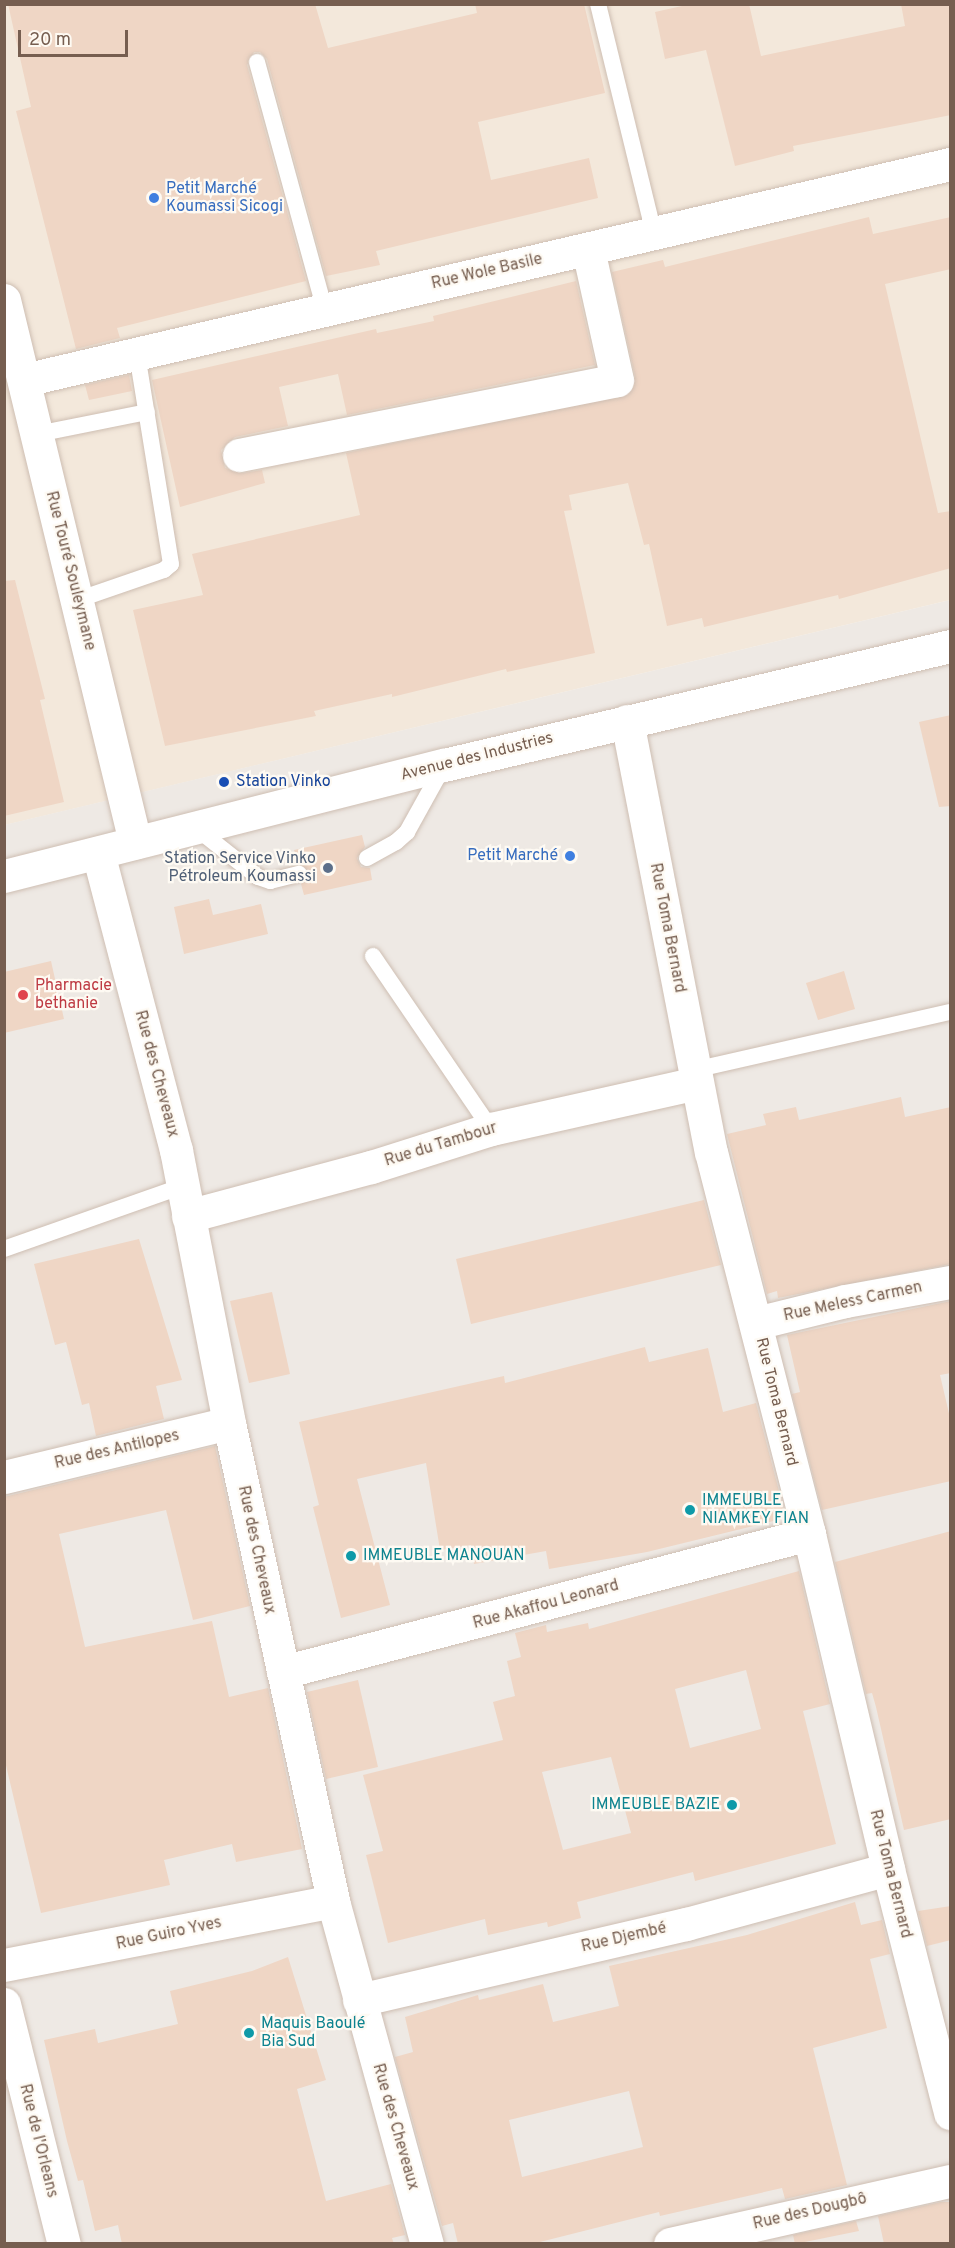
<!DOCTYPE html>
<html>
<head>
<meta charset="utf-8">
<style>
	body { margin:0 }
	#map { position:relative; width:955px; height:2248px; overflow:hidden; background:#fcf6ec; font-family:Overpass,sans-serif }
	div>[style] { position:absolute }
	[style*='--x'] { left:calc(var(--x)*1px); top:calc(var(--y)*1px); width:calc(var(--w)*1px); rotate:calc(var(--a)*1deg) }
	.residential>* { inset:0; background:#f3e8db }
	.industrial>* { inset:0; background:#eee9e4 }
	.building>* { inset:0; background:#efd6c5 }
	.roads { filter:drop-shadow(0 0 2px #cebeb2) drop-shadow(0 0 2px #cebeb2) }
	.lane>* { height:16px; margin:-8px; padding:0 8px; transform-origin:8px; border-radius:8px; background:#fff }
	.street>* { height:33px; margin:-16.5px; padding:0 16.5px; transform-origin:16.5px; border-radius:16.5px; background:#fff }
	.secondary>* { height:33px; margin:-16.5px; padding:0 16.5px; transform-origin:16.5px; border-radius:16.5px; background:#fff }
	.dots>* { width:16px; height:16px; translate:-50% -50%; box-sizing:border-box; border:3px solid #fefaf3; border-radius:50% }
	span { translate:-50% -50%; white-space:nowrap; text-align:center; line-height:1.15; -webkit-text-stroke:4.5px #fefaf3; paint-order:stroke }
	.shop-label { font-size:16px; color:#366cbe }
	.left { translate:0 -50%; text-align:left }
	.right { translate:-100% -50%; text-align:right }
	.street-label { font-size:16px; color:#765e50 }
	.transit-label { font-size:16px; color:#164399 }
	.service-label { font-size:16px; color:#4e5e75 }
	.health-label { font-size:16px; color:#be3a42 }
	.culture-label { font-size:16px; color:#0d838f }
	.frame { position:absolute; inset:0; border:6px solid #765e50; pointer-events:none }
	.scale { position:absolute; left:18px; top:30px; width:110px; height:27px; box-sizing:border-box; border:3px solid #765e50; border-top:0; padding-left:8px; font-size:18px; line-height:21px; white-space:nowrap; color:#765e50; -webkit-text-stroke:4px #fefaf3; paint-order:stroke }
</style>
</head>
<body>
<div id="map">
	<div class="residential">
		<div style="clip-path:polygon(4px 5px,950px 5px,950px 600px,5px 825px)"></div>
	</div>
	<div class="industrial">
		<div style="clip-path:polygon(950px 600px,950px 2243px,5px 2243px,4px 825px)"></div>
	</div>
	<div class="building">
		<div style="clip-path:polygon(8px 4px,315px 4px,328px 48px,477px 13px,475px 4px,584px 4px,605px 93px,478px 122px,491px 180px,589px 158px,598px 198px,376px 251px,380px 265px,326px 276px,267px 59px,260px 52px,254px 52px,247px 65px,306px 281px,117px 328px,120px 338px,76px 349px,16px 111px,31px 107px)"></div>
		<div style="clip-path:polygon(691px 4px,749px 4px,761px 56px,905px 26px,901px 4px,951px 4px,951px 115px,793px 146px,794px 151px,735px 166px,706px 50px,665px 59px,655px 12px)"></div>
		<div style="clip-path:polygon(869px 217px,873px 234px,951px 217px,951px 269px,885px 284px,938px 513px,951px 511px,951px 568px,839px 599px,838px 595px,704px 627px,702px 618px,667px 626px,649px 544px,644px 545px,628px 483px,569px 495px,572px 510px,564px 511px,595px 653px,507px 672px,506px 669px,392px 697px,392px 694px,314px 711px,316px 716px,165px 746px,133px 610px,203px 595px,192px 554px,360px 515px,346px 453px,629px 394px,635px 376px,612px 272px,663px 260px,665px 267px)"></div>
		<div style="clip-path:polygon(576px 281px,595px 365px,347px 415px,338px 374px,279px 387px,288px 426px,235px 437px,221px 450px,225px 468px,242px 473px,262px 470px,265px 483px,180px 507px,152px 380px,376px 329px,377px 333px,434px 321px,433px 316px)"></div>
		<div style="clip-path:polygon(129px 375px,132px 391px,89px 400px,85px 385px)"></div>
		<div style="clip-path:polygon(15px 580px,45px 699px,40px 700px,64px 802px,4px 816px,4px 581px)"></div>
		<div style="clip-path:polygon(951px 715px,951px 806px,939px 807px,919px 722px)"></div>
		<div style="clip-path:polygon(362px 835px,365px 847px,357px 858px,361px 867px,370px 868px,372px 880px,304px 895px,301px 884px,309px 872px,297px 864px,294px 850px)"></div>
		<div style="clip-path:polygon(209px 899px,213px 915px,261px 904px,268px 934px,184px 954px,174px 907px)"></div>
		<div style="clip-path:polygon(51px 961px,64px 1019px,4px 1033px,4px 972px)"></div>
		<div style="clip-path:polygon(844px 971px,855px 1009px,818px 1020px,806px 983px)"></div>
		<div style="clip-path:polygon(901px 1097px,905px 1117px,951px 1107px,951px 1264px,778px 1298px,777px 1291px,767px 1294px,727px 1134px,766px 1125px,763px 1114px,796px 1107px,799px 1120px)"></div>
		<div style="clip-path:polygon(704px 1200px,721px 1265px,471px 1324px,456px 1259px)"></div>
		<div style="clip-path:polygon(139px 1239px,182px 1380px,156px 1386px,164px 1419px,96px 1436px,89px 1403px,82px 1405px,66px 1342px,55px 1345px,34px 1264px)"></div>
		<div style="clip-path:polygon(272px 1292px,290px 1374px,249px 1383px,230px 1301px)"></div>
		<div style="clip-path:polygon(951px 1301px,951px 1373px,940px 1375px,951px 1422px,951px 1481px,822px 1510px,792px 1394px,800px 1392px,787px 1335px)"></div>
		<div style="clip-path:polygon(645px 1347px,649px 1362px,708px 1348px,723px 1412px,756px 1403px,786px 1518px,647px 1552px,549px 1569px,546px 1551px,474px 1564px,471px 1545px,440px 1550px,426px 1463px,357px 1479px,390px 1605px,341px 1618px,313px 1507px,319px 1505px,299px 1422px,504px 1376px,505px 1383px)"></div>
		<div style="clip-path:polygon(215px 1446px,250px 1606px,193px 1620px,166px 1510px,59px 1534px,85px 1647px,212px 1621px,229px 1697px,268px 1688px,302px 1849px,236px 1862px,232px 1844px,164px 1860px,170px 1885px,41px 1913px,4px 1757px,4px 1497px)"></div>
		<div style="clip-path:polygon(951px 1531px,951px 1819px,904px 1830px,876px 1707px,872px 1693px,866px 1694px,835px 1562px)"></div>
		<div style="clip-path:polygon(evenodd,799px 1571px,830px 1704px,803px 1711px,836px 1844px,695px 1881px,693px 1872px,577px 1902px,581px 1918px,548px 1927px,547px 1922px,488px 1935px,485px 1919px,388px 1943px,366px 1855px,383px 1851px,363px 1775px,503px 1740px,493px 1702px,515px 1696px,507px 1661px,521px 1657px,515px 1633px,546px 1625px,547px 1632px,588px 1623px,589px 1629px,799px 1571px,746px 1670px,761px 1729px,690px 1748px,675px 1689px,746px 1670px,799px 1571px,611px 1757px,631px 1833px,563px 1850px,542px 1772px,611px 1757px)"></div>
		<div style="clip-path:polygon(358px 1680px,378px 1767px,326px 1779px,307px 1692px)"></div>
		<div style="clip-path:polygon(evenodd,855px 1902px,861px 1925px,882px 1920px,890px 1954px,870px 1959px,887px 2028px,813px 2048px,847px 2185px,785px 2199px,782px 2188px,660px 2216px,659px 2212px,532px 2244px,458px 2244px,453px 2223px,442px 2226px,395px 2057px,413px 2052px,405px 2017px,478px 1995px,479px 2000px,543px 1984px,553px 2022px,619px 2006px,609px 1966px,747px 1935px,855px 1902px,629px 2091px,643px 2147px,522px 2177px,509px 2120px,629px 2091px)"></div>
		<div style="clip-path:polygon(951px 1906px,951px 1940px,927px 1946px,918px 1911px)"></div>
		<div style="clip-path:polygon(288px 1957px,326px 2080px,297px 2089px,326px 2201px,391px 2184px,405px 2235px,392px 2238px,394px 2244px,122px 2244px,118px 2225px,95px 2231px,83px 2180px,78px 2181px,67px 2141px,44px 2040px,95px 2029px,98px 2043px,178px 2024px,170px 1991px,252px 1971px)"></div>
		<div style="clip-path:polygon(941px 2202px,951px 2202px,951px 2244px,884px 2244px,878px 2216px)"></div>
		<div style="clip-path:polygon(856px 2221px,859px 2231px,795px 2244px,793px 2235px)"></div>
	</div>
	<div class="roads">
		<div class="lane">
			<div style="--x:598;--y:4;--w:236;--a:76.3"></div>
			<div style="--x:257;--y:62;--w:257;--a:74.7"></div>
			<div style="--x:37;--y:434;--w:112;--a:-11.3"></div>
			<div style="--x:77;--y:600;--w:92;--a:-19"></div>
			<div style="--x:164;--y:570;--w:9;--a:-41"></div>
			<div style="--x:171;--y:564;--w:213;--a:-99.2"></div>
			<div style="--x:196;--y:828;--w:79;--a:38.3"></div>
			<div style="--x:258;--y:877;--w:13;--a:18"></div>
			<div style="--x:270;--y:881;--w:30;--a:-14"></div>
			<div style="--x:367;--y:858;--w:33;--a:-29"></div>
			<div style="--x:396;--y:842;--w:15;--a:-42"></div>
			<div style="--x:407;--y:832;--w:74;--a:-61"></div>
			<div style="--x:373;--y:956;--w:209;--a:55.7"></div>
			<div style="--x:694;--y:1070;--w:262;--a:-12.8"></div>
			<div style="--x:4;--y:1249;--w:190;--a:-19.4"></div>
		</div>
		<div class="street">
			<div style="--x:4;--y:300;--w:558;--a:76.41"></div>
			<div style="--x:24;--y:380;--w:951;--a:-13.13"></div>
			<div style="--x:239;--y:455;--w:385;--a:-11.2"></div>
			<div style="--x:617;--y:380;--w:134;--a:-102.5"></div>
			<div style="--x:627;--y:721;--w:439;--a:79"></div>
			<div style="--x:711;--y:1152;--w:394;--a:75.6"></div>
			<div style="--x:809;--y:1534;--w:344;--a:76.7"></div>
			<div style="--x:888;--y:1869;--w:252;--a:75.7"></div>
			<div style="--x:98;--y:853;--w:307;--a:75.3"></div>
			<div style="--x:176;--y:1150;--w:278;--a:79"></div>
			<div style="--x:229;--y:1423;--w:489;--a:77.7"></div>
			<div style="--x:333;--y:1901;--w:356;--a:74.7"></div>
			<div style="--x:188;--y:1216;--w:189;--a:-15"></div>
			<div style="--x:371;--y:1167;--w:126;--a:-17.6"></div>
			<div style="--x:491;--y:1129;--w:210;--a:-12.6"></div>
			<div style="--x:756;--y:1323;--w:92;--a:-13.9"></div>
			<div style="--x:845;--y:1301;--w:107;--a:-10.3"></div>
			<div style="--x:4;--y:1477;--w:231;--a:-13.5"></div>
			<div style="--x:283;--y:1672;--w:544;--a:-14.7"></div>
			<div style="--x:4;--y:1965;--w:335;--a:-11"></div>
			<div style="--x:359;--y:2000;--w:336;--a:-13.1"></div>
			<div style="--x:686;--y:1924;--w:209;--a:-15.2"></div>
			<div style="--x:4;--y:2004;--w:247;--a:76"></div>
			<div style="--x:670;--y:2244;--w:287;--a:-12.7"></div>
		</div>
		<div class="secondary">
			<div style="--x:4;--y:876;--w:454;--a:-14.2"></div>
			<div style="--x:444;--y:765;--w:520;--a:-13.23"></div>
		</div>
	</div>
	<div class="dots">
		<div style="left:154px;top:198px;background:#3f7fe0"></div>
		<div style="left:224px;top:782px;background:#1a4fb4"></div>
		<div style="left:570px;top:856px;background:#3f7fe0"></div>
		<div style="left:328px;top:868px;background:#5c6f8a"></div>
		<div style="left:23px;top:995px;background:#e0444e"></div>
		<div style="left:690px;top:1510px;background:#0f9aa8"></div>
		<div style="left:351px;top:1556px;background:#0f9aa8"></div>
		<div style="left:732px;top:1805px;background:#0f9aa8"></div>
		<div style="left:249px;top:2033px;background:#0f9aa8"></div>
	</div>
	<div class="shop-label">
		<span class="left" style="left:166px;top:198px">Petit Marché<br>Koumassi Sicogi</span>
		<span class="right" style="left:558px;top:856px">Petit Marché</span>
	</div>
	<div class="street-label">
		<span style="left:487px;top:272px;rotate:-13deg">Rue Wole Basile</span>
		<span style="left:70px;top:571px;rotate:76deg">Rue Touré Souleymane</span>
		<span style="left:477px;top:757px;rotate:-14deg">Avenue des Industries</span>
		<span style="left:667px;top:928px;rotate:79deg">Rue Toma Bernard</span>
		<span style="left:156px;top:1074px;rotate:75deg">Rue des Cheveaux</span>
		<span style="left:441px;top:1145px;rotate:-17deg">Rue du Tambour</span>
		<span style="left:853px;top:1302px;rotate:-12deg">Rue Meless Carmen</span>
		<span style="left:776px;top:1402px;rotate:76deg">Rue Toma Bernard</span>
		<span style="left:117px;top:1450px;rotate:-13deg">Rue des Antilopes</span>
		<span style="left:256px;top:1550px;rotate:78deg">Rue des Cheveaux</span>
		<span style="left:546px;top:1605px;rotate:-15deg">Rue Akaffou Leonard</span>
		<span style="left:890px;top:1874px;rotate:76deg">Rue Toma Bernard</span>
		<span style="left:169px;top:1934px;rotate:-12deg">Rue Guiro Yves</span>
		<span style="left:624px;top:1938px;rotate:-13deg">Rue Djembé</span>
		<span style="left:395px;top:2127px;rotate:74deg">Rue des Cheveaux</span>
		<span style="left:38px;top:2141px;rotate:76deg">Rue de l'Orleans</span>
		<span style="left:810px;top:2212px;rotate:-13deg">Rue des Dougbô</span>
	</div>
	<div class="transit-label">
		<span class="left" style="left:236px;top:782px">Station Vinko</span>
	</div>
	<div class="service-label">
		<span class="right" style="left:316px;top:868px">Station Service Vinko<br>Pétroleum Koumassi</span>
	</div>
	<div class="health-label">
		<span class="left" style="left:35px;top:995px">Pharmacie<br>bethanie</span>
	</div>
	<div class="culture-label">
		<span class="left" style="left:702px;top:1510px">IMMEUBLE<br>NIAMKEY FIAN</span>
		<span class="left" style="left:363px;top:1556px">IMMEUBLE MANOUAN</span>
		<span class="right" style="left:720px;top:1805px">IMMEUBLE BAZIE</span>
		<span class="left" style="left:261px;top:2033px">Maquis Baoulé<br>Bia Sud</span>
	</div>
	<div class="frame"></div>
	<div class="scale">20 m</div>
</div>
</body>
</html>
